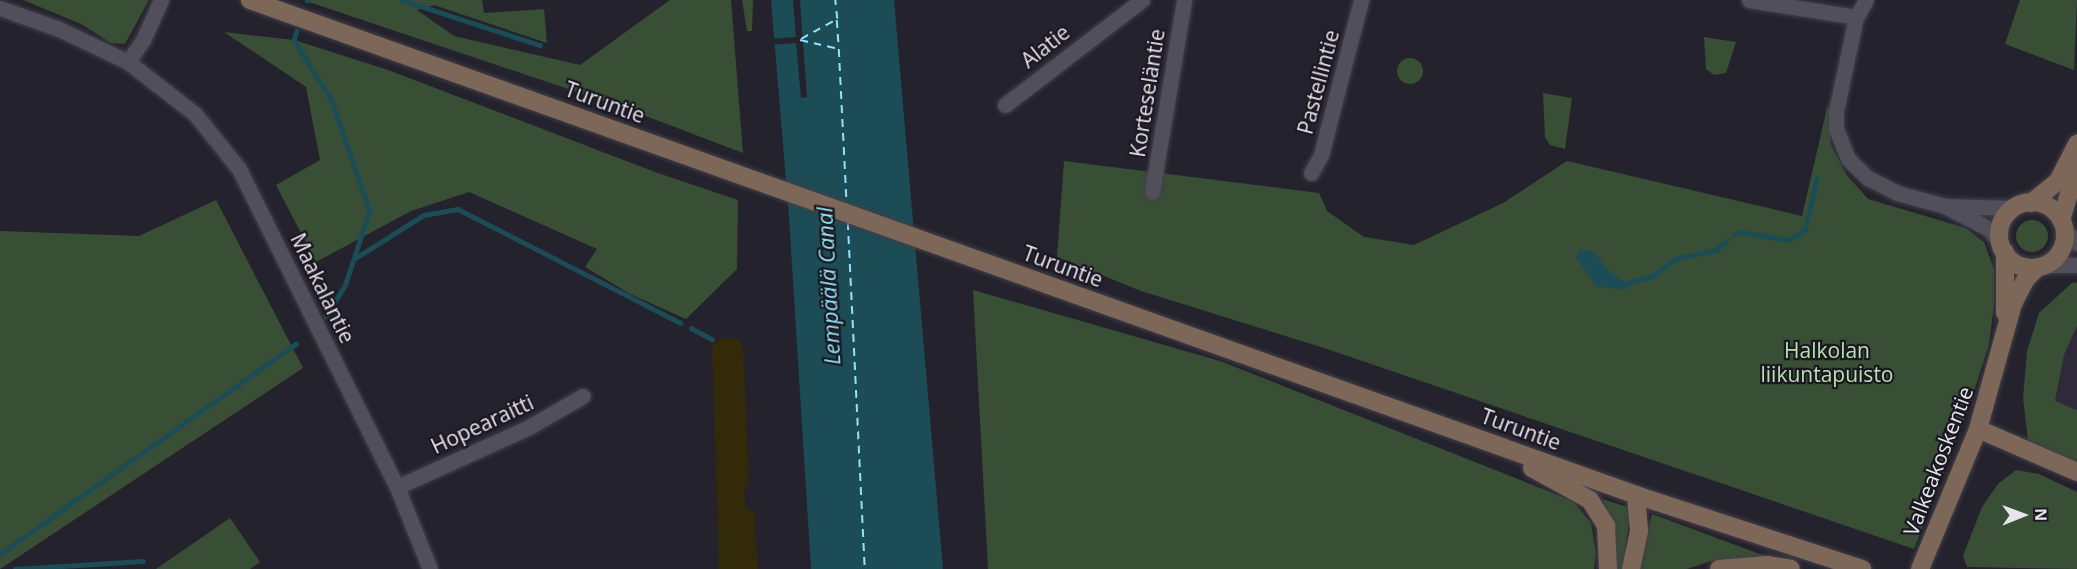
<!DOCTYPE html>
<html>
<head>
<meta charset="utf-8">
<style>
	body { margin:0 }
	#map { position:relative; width:2077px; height:569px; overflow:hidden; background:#24222c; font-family:"Open Sans",sans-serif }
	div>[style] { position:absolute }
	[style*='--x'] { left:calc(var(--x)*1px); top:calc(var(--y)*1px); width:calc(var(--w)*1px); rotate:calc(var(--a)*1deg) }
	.built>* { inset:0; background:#2e2a3a }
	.green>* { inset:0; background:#394f35 }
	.round { border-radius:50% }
	.sand>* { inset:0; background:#332a09 }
	.water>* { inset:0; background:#1c4c56 }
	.pier>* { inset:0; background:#24222c }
	.stream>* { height:4.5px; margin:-2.25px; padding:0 2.25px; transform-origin:2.25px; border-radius:2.25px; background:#1c4c56 }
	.ferry>* { height:1.5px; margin-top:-0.75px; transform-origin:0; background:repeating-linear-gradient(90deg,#91e3f6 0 8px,transparent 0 14px) }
	.roads { filter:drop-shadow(0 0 2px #413f48) drop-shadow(0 0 2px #413f48) }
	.street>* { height:15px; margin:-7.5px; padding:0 7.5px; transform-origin:7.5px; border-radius:7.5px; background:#514f5a }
	.secondary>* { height:18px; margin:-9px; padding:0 9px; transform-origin:9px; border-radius:9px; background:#7c6758 }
	.secondary>.ring { margin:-9px; padding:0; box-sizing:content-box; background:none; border:18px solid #7c6758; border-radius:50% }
	span { translate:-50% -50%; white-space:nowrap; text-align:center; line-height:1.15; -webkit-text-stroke:4.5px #1b1822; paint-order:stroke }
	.street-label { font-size:21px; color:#e6e5ec }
	.park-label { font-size:21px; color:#b6e2ae }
	.water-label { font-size:22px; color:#91e3f6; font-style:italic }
	.north { position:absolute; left:1993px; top:485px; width:60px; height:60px; -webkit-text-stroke:4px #1b1822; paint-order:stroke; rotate:89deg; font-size:16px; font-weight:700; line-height:24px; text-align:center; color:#e6e5ec }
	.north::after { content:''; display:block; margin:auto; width:21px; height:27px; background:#e6e5ec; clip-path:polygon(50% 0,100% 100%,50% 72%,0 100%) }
</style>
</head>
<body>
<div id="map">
	<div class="built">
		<div style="clip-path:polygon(2077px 326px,2077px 410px,2055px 401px,2064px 355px)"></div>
	</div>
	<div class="green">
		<div style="clip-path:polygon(23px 0,149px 0,125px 44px,111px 43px,81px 24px)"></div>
		<div style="clip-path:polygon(303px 0,482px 0,484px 13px,544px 9px,547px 43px,434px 5px,417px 10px,454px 36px,580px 65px,670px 0,731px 0,743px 153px,622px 107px)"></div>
		<div style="clip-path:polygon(742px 0,753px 0,752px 31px,747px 31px)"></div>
		<div style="clip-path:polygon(2020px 0,2077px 0,2074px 70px,2005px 44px)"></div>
		<div style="clip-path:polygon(224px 32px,294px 40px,388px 70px,655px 172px,738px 200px,737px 269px,686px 319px,630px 294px,585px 267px,597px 249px,469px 192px,411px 211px,316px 262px,276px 185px,320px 160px,306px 87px)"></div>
		<div style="clip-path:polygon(1704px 37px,1736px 42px,1726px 73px,1714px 75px,1706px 69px)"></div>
		<div class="round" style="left:1397px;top:58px;width:26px;height:26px"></div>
		<div style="clip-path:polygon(1543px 93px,1572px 98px,1565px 149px,1550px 145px,1545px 137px)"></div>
		<div style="clip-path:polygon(1828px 104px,1831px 145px,1846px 174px,1868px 199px,1966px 228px,1984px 242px,1994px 269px,1994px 305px,1989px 344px,1967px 413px,1914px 549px,1324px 348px,1141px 291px,1057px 257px,1064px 161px,1319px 193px,1327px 211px,1364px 237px,1414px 245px,1503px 203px,1567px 161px,1802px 216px)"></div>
		<div style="clip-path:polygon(216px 200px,303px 368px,0 569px,0 231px,139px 236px)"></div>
		<div class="round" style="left:2016px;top:220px;width:32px;height:32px"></div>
		<div style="clip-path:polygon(2073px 282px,2077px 283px,2077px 326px,2064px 355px,2055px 401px,2077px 410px,2077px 463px,2028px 441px,2023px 398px,2027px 351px,2039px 313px)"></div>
		<div style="clip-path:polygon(973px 290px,1220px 361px,1573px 501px,1591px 523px,1596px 554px,1594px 569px,988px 569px)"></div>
		<div style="clip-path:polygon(2016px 470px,2039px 474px,2077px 492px,2077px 569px,1967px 567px,1963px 556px,1982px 507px,1998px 484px)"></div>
		<div style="clip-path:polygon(1602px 499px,1628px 507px,1630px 512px,1623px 569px,1614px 569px,1615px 527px)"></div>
		<div style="clip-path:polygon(1652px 514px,1768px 557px,1708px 562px,1687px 569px,1638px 569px)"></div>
		<div style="clip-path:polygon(230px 518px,260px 562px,250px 569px,156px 569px)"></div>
	</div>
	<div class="sand">
		<div style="clip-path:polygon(723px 338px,738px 339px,743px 347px,749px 480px,744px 493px,746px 509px,754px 509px,758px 569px,719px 569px,712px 345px)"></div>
	</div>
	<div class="water">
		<div style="clip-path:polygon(771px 0,894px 0,943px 569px,811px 569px,789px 217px)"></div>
		<div style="clip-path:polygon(1580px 249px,1594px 252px,1608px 270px,1627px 283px,1625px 290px,1596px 286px,1576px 258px)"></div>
	</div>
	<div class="pier">
		<div style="clip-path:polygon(793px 0,800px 0,807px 97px,801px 98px,796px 43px,770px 45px,770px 39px,796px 37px)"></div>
	</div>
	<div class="stream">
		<div style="--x:402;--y:0;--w:145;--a:18.1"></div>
		<div style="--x:307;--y:1;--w:1;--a:-90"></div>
		<div style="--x:297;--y:31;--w:9;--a:108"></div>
		<div style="--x:294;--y:40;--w:70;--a:57.9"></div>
		<div style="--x:331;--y:99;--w:119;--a:70.8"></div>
		<div style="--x:370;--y:211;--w:79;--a:108.4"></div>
		<div style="--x:345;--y:286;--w:36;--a:122"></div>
		<div style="--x:1734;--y:235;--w:7;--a:-27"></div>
		<div style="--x:1740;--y:232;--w:50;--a:9.3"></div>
		<div style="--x:1789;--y:240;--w:19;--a:-32"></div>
		<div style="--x:1805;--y:230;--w:53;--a:-77"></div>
		<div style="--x:354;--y:259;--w:83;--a:-32.2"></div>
		<div style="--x:424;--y:215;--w:35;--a:-10"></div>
		<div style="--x:458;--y:209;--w:250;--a:27.1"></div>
		<div style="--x:1627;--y:283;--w:27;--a:-15"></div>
		<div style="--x:1653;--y:276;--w:28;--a:-38"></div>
		<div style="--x:1675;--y:259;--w:42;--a:-12.4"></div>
		<div style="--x:1716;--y:250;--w:15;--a:-42"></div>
		<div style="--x:691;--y:328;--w:24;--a:28"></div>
		<div style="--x:0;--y:554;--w:363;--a:-35.4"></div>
		<div style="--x:15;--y:569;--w:128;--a:-3.6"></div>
	</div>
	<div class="ferry">
		<div style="--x:837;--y:20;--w:28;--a:86"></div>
		<div style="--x:801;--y:39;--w:41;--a:-29.1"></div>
		<div style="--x:837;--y:19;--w:19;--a:-96"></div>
		<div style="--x:800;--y:40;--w:40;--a:13"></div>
		<div style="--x:839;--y:49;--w:157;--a:87.1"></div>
		<div style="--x:848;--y:222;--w:347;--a:87.2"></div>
	</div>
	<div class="roads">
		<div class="street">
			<div style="--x:1749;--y:0;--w:108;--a:9"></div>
			<div style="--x:1866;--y:0;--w:20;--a:120"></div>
			<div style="--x:1856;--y:17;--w:96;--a:102"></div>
			<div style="--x:1836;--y:111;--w:18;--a:90"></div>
			<div style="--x:1836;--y:129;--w:32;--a:68"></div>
			<div style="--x:1848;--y:159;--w:28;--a:44"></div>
			<div style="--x:1868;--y:178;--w:33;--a:27"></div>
			<div style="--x:1897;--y:193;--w:50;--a:15.2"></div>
			<div style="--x:1945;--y:206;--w:69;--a:1.7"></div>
			<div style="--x:0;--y:8;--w:63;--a:19.6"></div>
			<div style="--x:59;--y:29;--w:76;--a:25.6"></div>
			<div style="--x:128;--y:62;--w:27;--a:-56"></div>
			<div style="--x:143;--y:40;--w:44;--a:-65.8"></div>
			<div style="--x:128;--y:62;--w:85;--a:37.8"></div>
			<div style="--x:195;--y:114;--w:70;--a:51.3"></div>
			<div style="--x:239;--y:169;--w:355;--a:63.6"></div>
			<div style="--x:397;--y:487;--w:88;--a:68.1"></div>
			<div style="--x:1005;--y:105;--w:173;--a:-37.5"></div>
			<div style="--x:1311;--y:173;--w:21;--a:-61"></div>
			<div style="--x:1321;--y:155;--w:160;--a:-75.5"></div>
			<div style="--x:1152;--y:192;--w:195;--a:-80.5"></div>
			<div style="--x:1945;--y:206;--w:50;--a:27.6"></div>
			<div style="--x:1989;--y:229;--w:18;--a:49"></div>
			<div style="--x:2065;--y:230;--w:18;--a:47"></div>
			<div style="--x:2047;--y:265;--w:30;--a:0"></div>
			<div style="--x:397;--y:487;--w:145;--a:-24.4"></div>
			<div style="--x:529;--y:427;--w:62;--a:-29.9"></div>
		</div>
		<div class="secondary">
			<div style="--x:250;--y:0;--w:1472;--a:19.65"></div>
			<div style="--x:1636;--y:495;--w:238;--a:18.1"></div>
			<div class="ring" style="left:1999px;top:202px;width:48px;height:48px"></div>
			<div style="--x:2031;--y:203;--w:35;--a:-39"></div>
			<div style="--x:2058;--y:181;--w:42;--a:-62.8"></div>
			<div style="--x:2061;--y:220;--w:54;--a:-72.9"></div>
			<div style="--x:2005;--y:252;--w:61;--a:90"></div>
			<div style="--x:1978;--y:429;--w:108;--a:23.5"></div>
			<div style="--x:1532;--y:468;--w:66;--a:28.9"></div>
			<div style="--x:1590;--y:500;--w:31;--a:58"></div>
			<div style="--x:1606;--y:526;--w:43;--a:87.3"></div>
			<div style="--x:1631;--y:569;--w:40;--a:-78"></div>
			<div style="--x:1639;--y:530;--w:35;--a:-95"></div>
			<div style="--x:1719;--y:569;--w:48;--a:-4.8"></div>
			<div style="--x:1767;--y:565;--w:24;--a:9"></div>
			<div style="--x:1920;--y:569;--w:152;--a:-67.5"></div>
			<div style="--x:1978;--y:429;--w:130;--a:-74.4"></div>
			<div style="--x:2013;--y:304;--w:28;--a:-63"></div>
			<div style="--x:2026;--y:279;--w:17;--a:-45"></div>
		</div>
	</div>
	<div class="street-label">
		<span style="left:1045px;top:46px;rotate:-38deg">Alatie</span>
		<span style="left:1318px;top:82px;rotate:-75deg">Pastellintie</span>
		<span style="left:1147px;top:93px;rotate:-81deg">Korteseläntie</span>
		<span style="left:605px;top:102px;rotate:20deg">Turuntie</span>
		<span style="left:1063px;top:266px;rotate:20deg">Turuntie</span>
		<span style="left:323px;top:288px;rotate:64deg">Maakalantie</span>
		<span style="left:482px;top:424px;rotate:-25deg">Hopearaitti</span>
		<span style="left:1521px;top:429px;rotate:20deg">Turuntie</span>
		<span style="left:1938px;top:461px;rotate:-69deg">Valkeakoskentie</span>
	</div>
	<div class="park-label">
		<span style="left:1827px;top:362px">Halkolan<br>liikuntapuisto</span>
	</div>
	<div class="water-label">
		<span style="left:828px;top:286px;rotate:-93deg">Lempäälä Canal</span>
	</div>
	<div class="north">N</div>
</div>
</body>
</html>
